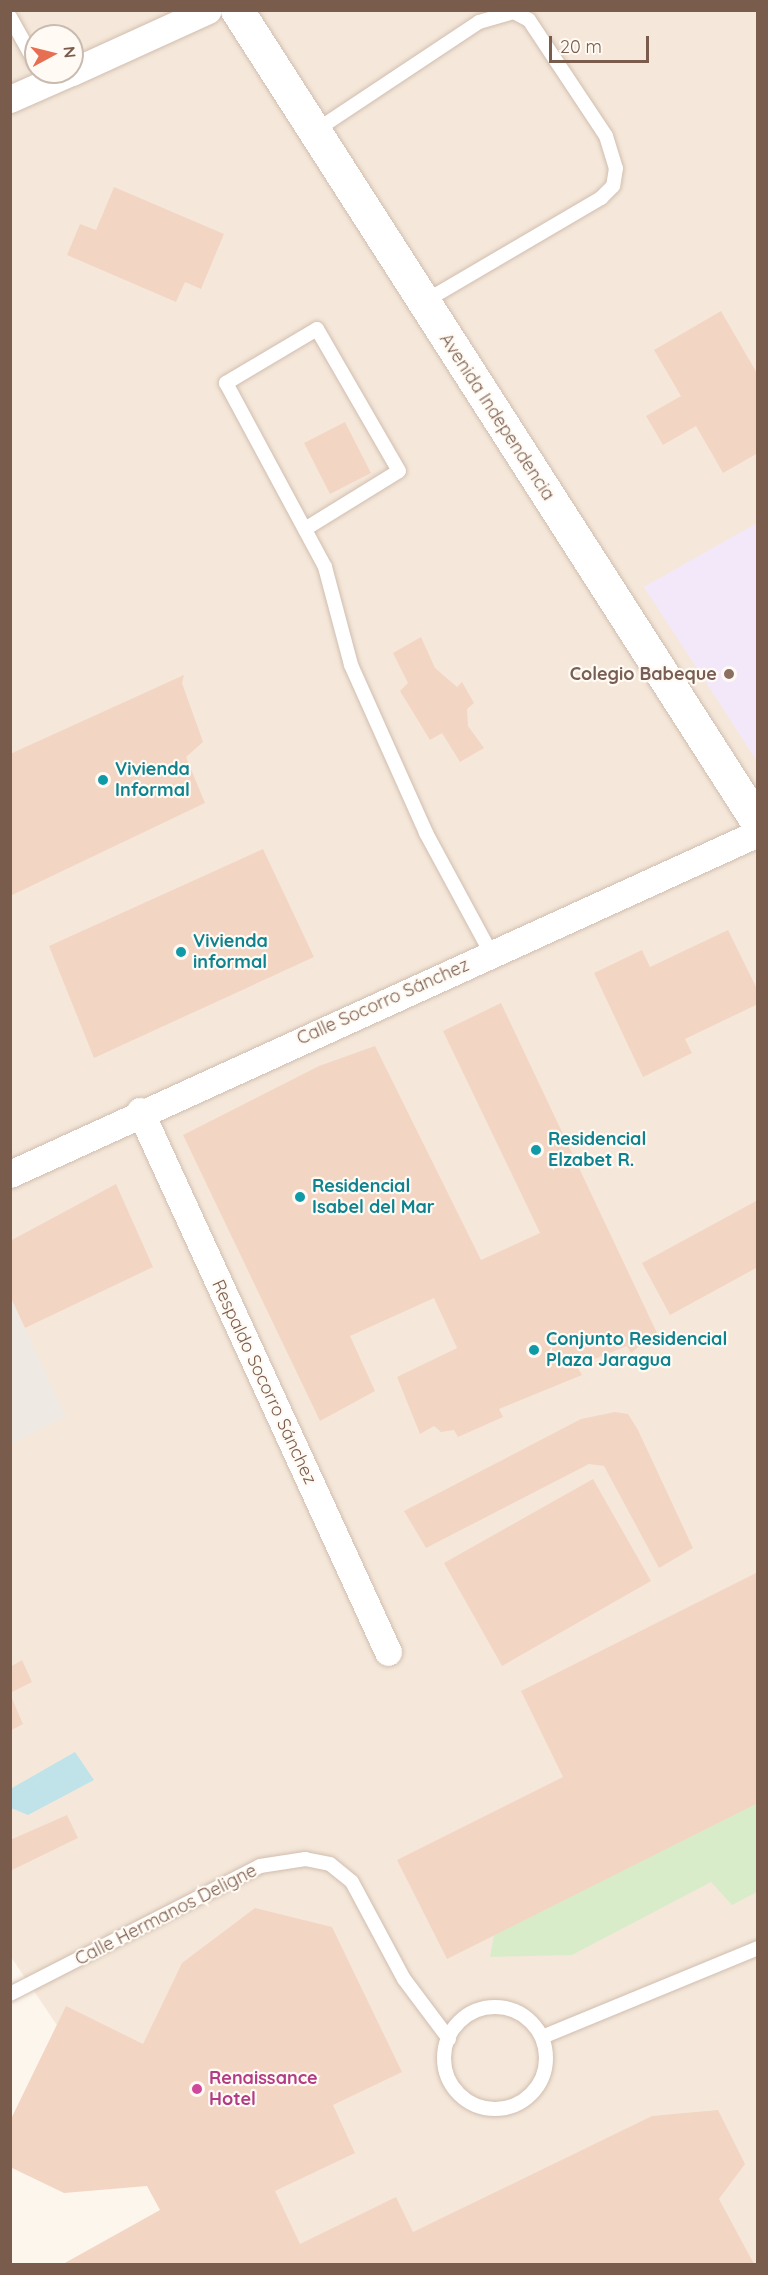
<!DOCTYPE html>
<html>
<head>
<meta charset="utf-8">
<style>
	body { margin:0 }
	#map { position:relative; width:768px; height:2275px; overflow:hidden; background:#fdf6ec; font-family:Quicksand,sans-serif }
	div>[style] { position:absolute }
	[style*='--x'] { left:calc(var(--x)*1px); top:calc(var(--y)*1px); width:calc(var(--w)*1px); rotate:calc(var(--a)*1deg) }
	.residential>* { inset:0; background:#f5e8da }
	.industrial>* { inset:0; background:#efe9e4 }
	.education>* { inset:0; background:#f3e8fa }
	.green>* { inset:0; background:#d8ecc9 }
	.water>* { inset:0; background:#bfe3e8 }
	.building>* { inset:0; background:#f3d5c3 }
	.roads { filter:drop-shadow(0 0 2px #d1beb0) drop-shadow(0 0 2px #d1beb0) }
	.service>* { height:14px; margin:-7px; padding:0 7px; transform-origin:7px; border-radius:7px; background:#fff }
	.service>.ring { margin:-7px; padding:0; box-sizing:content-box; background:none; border:14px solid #fff; border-radius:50% }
	.minor>* { height:27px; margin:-13.5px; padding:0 13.5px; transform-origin:13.5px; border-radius:13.5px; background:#fff }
	.secondary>* { height:33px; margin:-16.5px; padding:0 16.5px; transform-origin:16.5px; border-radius:16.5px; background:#fff }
	.dots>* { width:16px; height:16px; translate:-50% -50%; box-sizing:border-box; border:3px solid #fffaf3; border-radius:50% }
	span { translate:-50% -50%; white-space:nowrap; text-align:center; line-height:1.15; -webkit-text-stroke:4.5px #fffaf3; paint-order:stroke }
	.street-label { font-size:18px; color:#7a5c4d }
	.education-label { font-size:18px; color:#785e54; font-weight:700 }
	.right { translate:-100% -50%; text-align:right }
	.culture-label { font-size:18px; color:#0d838f; font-weight:700 }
	.left { translate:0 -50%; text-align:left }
	.hotel-label { font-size:18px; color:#b23c85; font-weight:700 }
	.frame { position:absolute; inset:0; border:12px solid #7a5c4d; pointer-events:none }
	.north { position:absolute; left:24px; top:24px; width:60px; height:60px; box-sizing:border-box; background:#fffaf3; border:2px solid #cabbb1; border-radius:50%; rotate:83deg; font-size:16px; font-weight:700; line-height:24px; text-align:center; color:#7a5c4d }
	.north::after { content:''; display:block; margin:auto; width:21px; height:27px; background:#e76f51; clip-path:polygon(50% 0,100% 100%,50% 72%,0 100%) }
	.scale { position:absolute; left:549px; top:36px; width:100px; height:27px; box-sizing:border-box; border:3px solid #7a5c4d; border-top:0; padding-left:8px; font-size:18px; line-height:21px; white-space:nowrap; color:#7a5c4d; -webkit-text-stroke:4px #fffaf3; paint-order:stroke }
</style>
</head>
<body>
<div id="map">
	<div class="residential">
		<div style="clip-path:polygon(evenodd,10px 11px,757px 11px,757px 2264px,218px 2264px,11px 1957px,10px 11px,36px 36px,72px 36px,72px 72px,36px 72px,36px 36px)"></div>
	</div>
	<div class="industrial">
		<div style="clip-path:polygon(10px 1296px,66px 1417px,11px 1444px,10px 1444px)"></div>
	</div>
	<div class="education">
		<div style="clip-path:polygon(757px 523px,757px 761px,644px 587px)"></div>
	</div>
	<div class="green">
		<div style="clip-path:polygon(757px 1803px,757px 1892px,732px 1905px,711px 1882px,572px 1955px,490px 1957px,494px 1935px)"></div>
	</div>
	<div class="water">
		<div style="clip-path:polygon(75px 1752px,94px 1780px,28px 1815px,11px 1808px,12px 1788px)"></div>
	</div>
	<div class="building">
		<div style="clip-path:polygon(114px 187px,224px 234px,201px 289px,185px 282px,176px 302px,67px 255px,80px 224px,96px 230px)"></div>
		<div style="clip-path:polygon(721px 311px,758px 375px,758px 453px,723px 473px,696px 426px,663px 445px,646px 416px,681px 396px,654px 350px)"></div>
		<div style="clip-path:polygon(345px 422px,371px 473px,330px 494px,304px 443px)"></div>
		<div style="clip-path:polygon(421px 637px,435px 668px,457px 687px,462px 682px,474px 703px,467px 709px,468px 726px,484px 748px,460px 762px,442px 733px,430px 740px,400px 691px,408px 683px,393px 653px)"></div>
		<div style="clip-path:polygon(184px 675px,182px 683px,203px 742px,186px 757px,205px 803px,10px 896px,10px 754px)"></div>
		<div style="clip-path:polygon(263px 849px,314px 957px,94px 1058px,49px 946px)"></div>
		<div style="clip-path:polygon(728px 930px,758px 991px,758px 1004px,685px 1039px,692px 1053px,643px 1077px,594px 973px,642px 950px,650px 967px)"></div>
		<div style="clip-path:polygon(501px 1003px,657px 1333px,631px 1353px,627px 1346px,577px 1366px,582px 1375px,499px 1409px,503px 1417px,458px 1437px,454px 1430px,441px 1432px,434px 1426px,420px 1434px,397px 1377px,457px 1348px,434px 1298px,350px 1336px,375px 1391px,320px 1421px,183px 1135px,319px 1066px,375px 1046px,481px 1260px,540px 1233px,443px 1031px)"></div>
		<div style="clip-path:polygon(116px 1184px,153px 1267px,25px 1328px,10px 1296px,10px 1241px)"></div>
		<div style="clip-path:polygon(758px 1200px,758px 1267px,670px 1315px,642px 1263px)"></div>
		<div style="clip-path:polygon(615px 1412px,628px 1414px,638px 1430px,693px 1548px,659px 1568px,604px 1466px,589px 1464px,426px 1548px,404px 1511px,581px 1419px)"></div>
		<div style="clip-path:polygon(593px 1479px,651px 1581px,502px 1666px,444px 1563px)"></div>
		<div style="clip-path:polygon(758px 1572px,758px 1803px,447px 1959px,397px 1860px,563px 1777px,521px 1691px)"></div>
		<div style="clip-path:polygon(22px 1660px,32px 1682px,10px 1693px,10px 1667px)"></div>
		<div style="clip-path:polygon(10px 1694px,23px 1724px,10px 1731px)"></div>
		<div style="clip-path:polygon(67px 1815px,78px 1838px,10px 1871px,10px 1840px)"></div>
		<div style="clip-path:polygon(255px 1908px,332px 1927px,402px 2072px,333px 2105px,355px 2153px,275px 2191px,300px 2244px,396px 2197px,413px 2232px,652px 2116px,718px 2110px,745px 2164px,719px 2199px,754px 2264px,63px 2264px,160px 2210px,147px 2186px,64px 2193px,10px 2167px,10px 2121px,66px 2006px,143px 2044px,182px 1963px)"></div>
	</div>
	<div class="roads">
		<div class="service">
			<div style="--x:10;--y:17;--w:54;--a:61"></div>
			<div style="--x:315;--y:131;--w:197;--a:-33.6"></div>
			<div style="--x:479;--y:22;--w:36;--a:-16"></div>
			<div style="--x:514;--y:12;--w:17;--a:28"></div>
			<div style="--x:529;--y:20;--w:139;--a:56.4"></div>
			<div style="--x:606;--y:136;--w:34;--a:73"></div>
			<div style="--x:616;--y:168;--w:18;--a:99"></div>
			<div style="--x:613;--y:186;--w:17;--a:135"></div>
			<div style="--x:601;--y:198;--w:205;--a:149.6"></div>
			<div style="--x:305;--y:529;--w:110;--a:-31.7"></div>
			<div style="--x:399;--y:471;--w:164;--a:-120"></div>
			<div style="--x:317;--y:329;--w:106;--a:149.3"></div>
			<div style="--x:226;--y:383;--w:209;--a:61.7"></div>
			<div style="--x:325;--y:567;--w:101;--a:75.1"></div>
			<div style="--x:351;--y:665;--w:184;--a:65.9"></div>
			<div style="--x:426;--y:833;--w:136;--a:61.6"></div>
			<div style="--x:10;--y:1994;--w:281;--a:-27.1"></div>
			<div style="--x:260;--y:1866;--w:46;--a:-8.8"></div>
			<div style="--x:305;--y:1859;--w:25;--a:11"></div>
			<div style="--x:330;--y:1864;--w:28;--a:39"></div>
			<div style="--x:352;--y:1882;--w:110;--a:61.8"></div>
			<div style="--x:404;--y:1979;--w:75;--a:53.1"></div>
			<div class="ring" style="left:444px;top:2007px;width:88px;height:88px"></div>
			<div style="--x:542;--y:2037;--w:234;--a:-22.4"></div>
		</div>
		<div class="minor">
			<div style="--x:72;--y:72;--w:149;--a:-24.5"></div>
			<div style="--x:10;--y:99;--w:67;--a:-23.9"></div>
			<div style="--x:140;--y:1111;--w:595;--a:65.37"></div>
			<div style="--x:10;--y:1174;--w:822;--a:-24.51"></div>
		</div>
		<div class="secondary">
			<div style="--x:237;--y:10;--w:966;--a:57.35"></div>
		</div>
	</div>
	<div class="dots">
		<div style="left:729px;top:674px;background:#8d6e63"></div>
		<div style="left:103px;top:780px;background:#0f9aa8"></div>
		<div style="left:181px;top:952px;background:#0f9aa8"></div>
		<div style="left:536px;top:1150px;background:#0f9aa8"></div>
		<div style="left:300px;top:1197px;background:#0f9aa8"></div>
		<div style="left:534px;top:1350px;background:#0f9aa8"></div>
		<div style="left:197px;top:2089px;background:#d1479c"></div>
	</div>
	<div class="street-label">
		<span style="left:497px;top:417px;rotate:57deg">Avenida Independencia</span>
		<span style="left:383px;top:1002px;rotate:-24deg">Calle Socorro Sánchez</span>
		<span style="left:264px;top:1382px;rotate:65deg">Respaldo Socorro Sánchez</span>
		<span style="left:166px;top:1915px;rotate:-27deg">Calle Hermanos Deligne</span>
	</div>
	<div class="education-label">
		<span class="right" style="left:717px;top:674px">Colegio Babeque</span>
	</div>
	<div class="culture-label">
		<span class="left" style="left:115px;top:780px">Vivienda<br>Informal</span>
		<span class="left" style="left:193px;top:952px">Vivienda<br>informal</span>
		<span class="left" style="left:548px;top:1150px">Residencial<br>Elzabet R.</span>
		<span class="left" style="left:312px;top:1197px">Residencial<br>Isabel del Mar</span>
		<span class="left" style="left:546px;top:1350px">Conjunto Residencial<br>Plaza Jaragua</span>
	</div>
	<div class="hotel-label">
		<span class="left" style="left:209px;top:2089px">Renaissance<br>Hotel</span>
	</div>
	<div class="frame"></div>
	<div class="north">N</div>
	<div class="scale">20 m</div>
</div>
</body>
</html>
